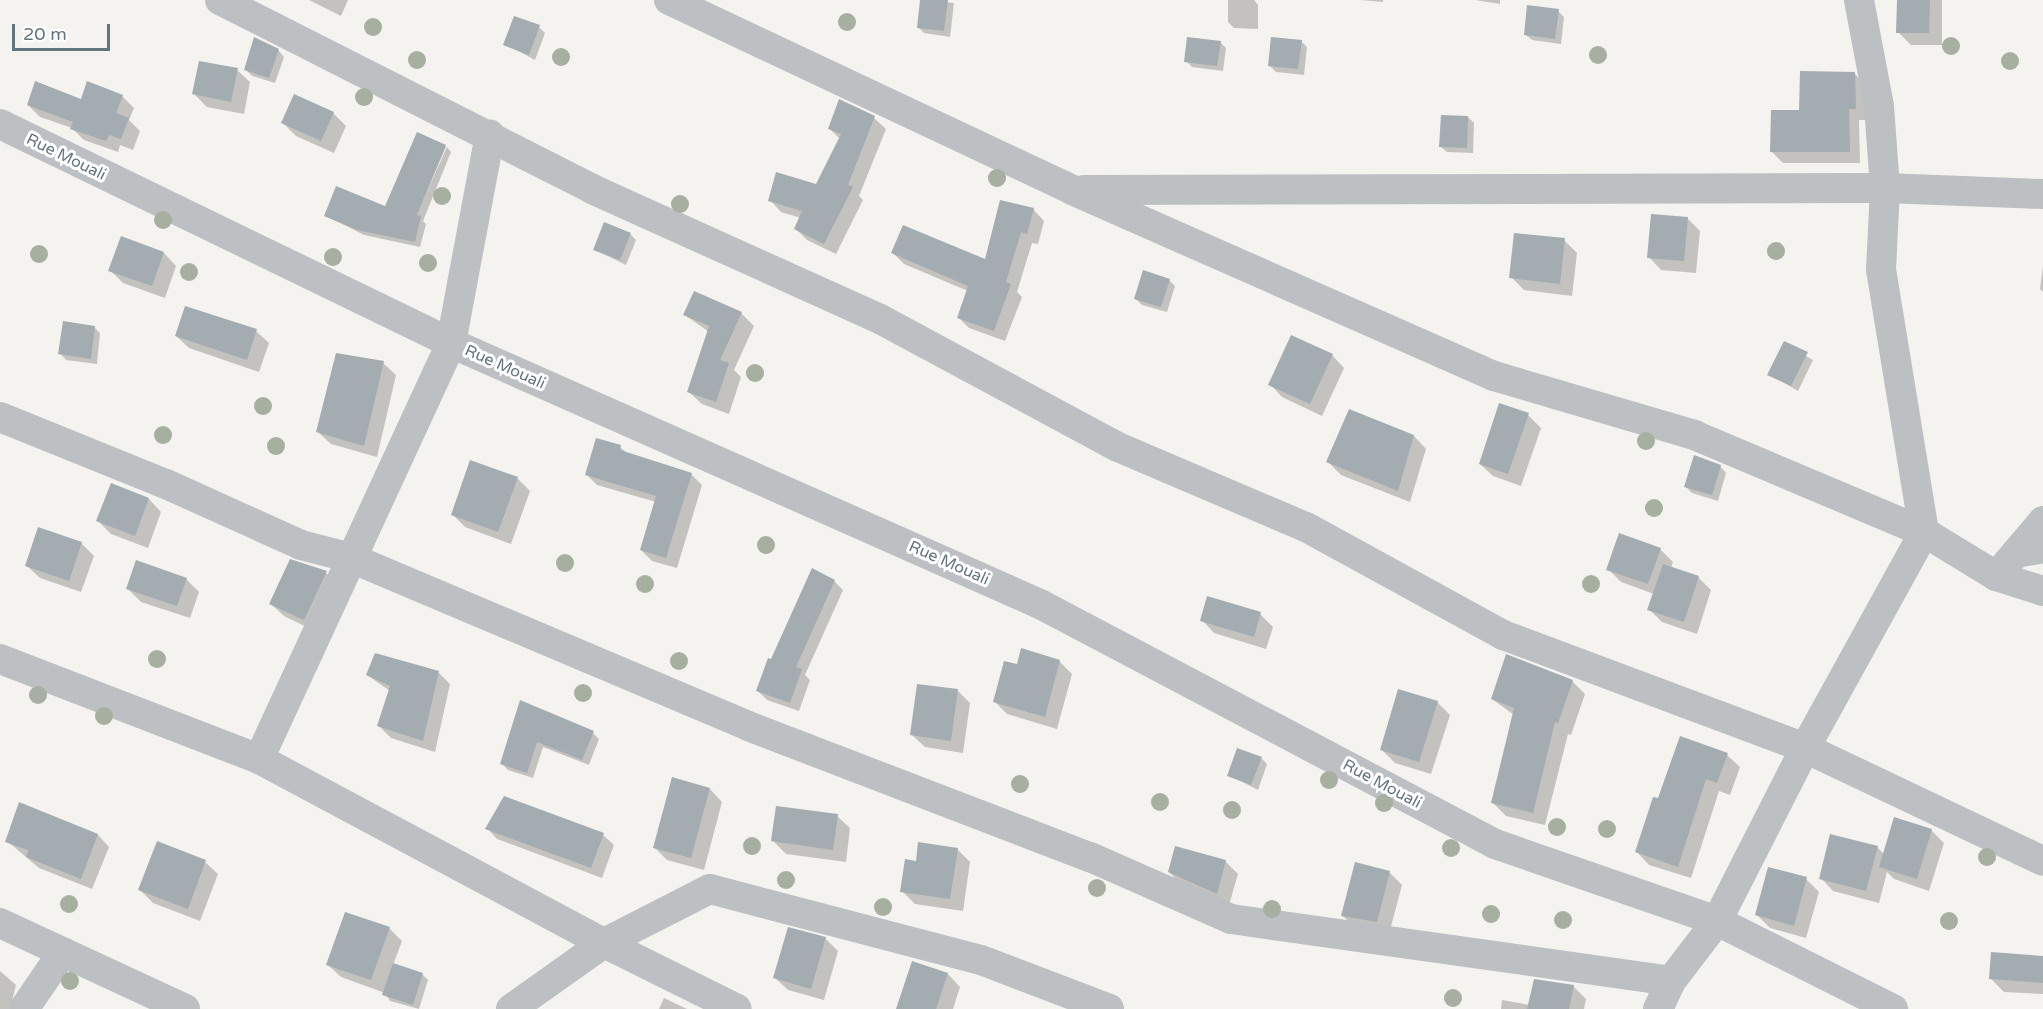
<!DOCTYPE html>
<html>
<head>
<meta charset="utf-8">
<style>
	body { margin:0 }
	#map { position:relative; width:2043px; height:1009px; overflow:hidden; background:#f4f3ef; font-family:"Varela Round",sans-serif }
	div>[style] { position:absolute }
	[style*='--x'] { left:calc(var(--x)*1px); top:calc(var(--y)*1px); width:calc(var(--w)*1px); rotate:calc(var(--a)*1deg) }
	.shadow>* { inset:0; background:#0003 }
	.building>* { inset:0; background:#a3acb0 }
	.street>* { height:30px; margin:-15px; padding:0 15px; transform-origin:15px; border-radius:15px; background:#bcc0c3 }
	.trees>* { width:18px; height:18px; margin:-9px; border-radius:50%; background:#a7afa1 }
	span { translate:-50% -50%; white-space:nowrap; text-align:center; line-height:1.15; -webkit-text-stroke:6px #fff; paint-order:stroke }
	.street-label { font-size:16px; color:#63757f }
	.scale { position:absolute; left:12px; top:24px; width:98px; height:27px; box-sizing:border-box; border:3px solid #63757f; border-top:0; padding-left:8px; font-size:18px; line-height:21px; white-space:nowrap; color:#63757f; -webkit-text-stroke:4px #fff; paint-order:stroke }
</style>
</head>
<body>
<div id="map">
	<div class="shadow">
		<div style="clip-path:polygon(309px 0,348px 0,341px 16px)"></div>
		<div style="clip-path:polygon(921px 0,954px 3px,950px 37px,924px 33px,918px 27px)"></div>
		<div style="clip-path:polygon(1228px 0,1254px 0,1258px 5px,1258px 29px,1234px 28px,1228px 22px)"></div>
		<div style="clip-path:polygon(1360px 0,1383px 0,1383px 2px)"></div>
		<div style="clip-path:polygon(1475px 0,1500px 0,1500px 4px)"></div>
		<div style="clip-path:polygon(1898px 0,1942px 0,1942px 45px,1911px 45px,1898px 32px)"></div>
		<div style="clip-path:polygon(1558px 11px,1564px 17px,1561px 44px,1532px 40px,1525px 34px)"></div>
		<div style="clip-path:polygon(539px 27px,545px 33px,535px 60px,505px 44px)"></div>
		<div style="clip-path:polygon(1301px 41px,1307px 47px,1304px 75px,1276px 72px,1270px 66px)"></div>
		<div style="clip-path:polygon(1220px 42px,1226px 48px,1223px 71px,1192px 67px,1186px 61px)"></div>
		<div style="clip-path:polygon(278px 50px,284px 57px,275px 83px,252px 76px,246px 70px)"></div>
		<div style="clip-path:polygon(237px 70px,250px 82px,244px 114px,207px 107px,194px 94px)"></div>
		<div style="clip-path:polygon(1854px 73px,1866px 85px,1867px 120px,1859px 120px,1860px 163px,1783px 163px,1771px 151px,1801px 112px)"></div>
		<div style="clip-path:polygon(122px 96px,134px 108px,129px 120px,140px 131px,133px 150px,120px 145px,118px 152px,84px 140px,72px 128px,40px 117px,28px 105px)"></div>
		<div style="clip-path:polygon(840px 101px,874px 118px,886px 129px,859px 196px,863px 200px,836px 254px,807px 240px,796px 229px,801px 218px,781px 212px,770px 200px,817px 186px,840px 139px,829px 128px)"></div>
		<div style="clip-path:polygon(333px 113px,346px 126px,334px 153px,296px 136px,283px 123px)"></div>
		<div style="clip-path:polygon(1468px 117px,1474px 123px,1473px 153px,1447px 152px,1440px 146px)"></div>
		<div style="clip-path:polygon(417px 134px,446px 147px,413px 222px,447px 147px,451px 152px,423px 221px,426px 224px,420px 247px,364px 235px,325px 215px,337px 188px,386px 208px)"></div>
		<div style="clip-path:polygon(1033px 209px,1044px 221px,1038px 244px,1032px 243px,1017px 292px,1022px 297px,1005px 341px,969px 328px,958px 317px,968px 291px,904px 264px,893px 253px,986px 261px)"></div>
		<div style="clip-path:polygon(1687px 218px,1700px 231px,1696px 273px,1661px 270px,1649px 257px)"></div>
		<div style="clip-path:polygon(630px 234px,636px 240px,626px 265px,595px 250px)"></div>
		<div style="clip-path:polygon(122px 238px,164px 253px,176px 266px,165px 298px,123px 283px,110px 270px)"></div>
		<div style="clip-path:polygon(1564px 240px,1577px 253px,1572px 296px,1524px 290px,1511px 277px)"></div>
		<div style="clip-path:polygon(2043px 266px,2043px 292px,2040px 289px)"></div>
		<div style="clip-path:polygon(1169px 280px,1175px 286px,1167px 312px,1142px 305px,1136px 299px)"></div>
		<div style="clip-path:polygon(741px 313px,754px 326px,734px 370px,741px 377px,729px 414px,702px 404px,689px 392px,709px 332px,685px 315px)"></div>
		<div style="clip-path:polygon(94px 327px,100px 333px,97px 364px,66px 360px,60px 353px)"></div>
		<div style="clip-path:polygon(256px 331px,269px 343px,259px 372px,189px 348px,176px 336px)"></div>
		<div style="clip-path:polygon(1784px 343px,1813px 360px,1798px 391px,1769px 374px)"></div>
		<div style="clip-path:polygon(1332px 355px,1344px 368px,1322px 416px,1282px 397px,1270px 384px)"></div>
		<div style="clip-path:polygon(383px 363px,396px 375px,377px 457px,331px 444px,318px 432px)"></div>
		<div style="clip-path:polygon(1528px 415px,1541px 428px,1521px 486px,1493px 476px,1480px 464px)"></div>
		<div style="clip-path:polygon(1414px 436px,1426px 449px,1410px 502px,1341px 475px,1328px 462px)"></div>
		<div style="clip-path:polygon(620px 447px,628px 454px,691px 474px,702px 485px,677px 568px,652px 561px,641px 550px,656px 502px,597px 485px,586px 474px)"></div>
		<div style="clip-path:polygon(1720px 466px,1726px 473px,1718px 501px,1692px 493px,1686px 487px)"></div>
		<div style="clip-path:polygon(517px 478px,530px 491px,511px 544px,465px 527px,452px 514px)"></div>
		<div style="clip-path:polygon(112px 485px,149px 499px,161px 512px,148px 548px,111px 534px,98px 521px)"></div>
		<div style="clip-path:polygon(81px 543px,94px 556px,81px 592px,40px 578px,27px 566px)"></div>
		<div style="clip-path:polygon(1660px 549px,1673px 562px,1671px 568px,1698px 577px,1711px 590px,1697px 634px,1662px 622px,1649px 609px,1654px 594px,1621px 582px,1608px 569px)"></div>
		<div style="clip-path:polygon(326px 573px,339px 585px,317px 632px,284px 616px,271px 604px)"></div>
		<div style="clip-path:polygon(186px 579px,199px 592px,190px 618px,141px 602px,128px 589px)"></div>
		<div style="clip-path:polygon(834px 581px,843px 590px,805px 675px,810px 680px,799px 711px,767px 700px,758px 691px,772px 661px)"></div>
		<div style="clip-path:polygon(1260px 614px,1273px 627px,1266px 649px,1214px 633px,1202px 620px)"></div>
		<div style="clip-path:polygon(376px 655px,439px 673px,450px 684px,435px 752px,391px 738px,379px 726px,390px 691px,367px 675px)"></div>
		<div style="clip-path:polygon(1059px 661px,1072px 674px,1057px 729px,1007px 714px,994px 701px)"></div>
		<div style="clip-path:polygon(1572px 681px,1585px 694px,1571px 735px,1568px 734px,1545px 825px,1506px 816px,1493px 803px,1514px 715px,1492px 699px)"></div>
		<div style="clip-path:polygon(958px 691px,970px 703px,963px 753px,925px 747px,912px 735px)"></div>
		<div style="clip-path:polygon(521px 702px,593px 733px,599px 739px,589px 765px,543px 747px,533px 778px,508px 770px,502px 764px)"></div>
		<div style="clip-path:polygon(1437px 702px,1450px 715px,1431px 774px,1395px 763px,1382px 750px)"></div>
		<div style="clip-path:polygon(1727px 755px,1740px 767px,1730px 795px,1719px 791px,1691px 878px,1649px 865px,1637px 852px,1658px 800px)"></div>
		<div style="clip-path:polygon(1261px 758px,1267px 764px,1258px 790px,1229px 775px)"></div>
		<div style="clip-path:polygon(710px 789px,722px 802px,704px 870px,667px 860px,654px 847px)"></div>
		<div style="clip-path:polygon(504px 798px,603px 835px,614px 845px,602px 878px,497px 839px,487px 828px)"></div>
		<div style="clip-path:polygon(20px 804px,98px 835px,109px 847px,92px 889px,39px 868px,7px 841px)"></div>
		<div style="clip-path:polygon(837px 816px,850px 828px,846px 862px,786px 854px,773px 841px)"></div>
		<div style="clip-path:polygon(1931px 830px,1944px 843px,1929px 891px,1894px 879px,1887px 872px,1879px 903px,1833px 891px,1821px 878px,1877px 847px,1885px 855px)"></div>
		<div style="clip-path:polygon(957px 849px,970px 862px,963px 911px,915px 904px,902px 891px)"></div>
		<div style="clip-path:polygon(1225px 861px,1238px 874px,1229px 905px,1182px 885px,1169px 872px)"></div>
		<div style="clip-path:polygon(205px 862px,218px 874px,200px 921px,153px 903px,140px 890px)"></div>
		<div style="clip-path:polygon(1389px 872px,1402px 885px,1389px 934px,1356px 929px,1343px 916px)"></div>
		<div style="clip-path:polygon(1806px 879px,1819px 892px,1806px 938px,1770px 928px,1757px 915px)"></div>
		<div style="clip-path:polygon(389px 928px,402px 941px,393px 965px,422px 974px,428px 980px,419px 1009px,390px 1001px,385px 993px,341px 977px,328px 965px)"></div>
		<div style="clip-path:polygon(789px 929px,826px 939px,838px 951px,824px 1000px,788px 990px,775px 978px)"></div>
		<div style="clip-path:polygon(2043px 957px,2043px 994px,2004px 992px,1991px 979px)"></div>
		<div style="clip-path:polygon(913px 963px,948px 974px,960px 987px,953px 1009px,898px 1009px)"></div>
		<div style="clip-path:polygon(0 971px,16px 985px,10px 1009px,0 1009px)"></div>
		<div style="clip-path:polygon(1573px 986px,1586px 999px,1584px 1009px,1501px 1009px,1502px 1000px,1530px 1005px)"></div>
		<div style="clip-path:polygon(664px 998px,687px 1009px,659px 1009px)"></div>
	</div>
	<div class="building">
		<div style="clip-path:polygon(920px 0,948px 0,944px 31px,917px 28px)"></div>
		<div style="clip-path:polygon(1897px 0,1930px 0,1929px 33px,1896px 33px)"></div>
		<div style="clip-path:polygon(1527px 5px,1559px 9px,1555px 39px,1524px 35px)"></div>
		<div style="clip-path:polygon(514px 16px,540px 25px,529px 55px,503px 45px)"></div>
		<div style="clip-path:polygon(254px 37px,279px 49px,269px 78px,244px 70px)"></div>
		<div style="clip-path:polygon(1187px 37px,1221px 41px,1217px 66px,1184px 62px)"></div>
		<div style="clip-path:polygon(1271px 37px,1302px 40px,1298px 69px,1268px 66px)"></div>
		<div style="clip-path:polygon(199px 61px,238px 68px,231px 102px,192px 94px)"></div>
		<div style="clip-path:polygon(1800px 71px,1855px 72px,1856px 109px,1849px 109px,1850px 152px,1770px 152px,1771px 110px,1799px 110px)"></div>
		<div style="clip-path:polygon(35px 81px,81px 99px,87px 81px,123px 95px,116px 113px,129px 118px,121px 139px,109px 135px,106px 141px,70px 129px,73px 122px,27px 105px)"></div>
		<div style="clip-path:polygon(294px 94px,334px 112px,321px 141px,281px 123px)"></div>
		<div style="clip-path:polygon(839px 99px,875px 116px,848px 185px,853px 187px,824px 244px,794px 229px,802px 211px,768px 201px,776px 172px,816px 184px,841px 134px,828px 129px)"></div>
		<div style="clip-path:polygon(1441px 115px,1468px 116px,1467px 148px,1439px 147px)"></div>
		<div style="clip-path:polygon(417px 132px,446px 145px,417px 215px,421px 216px,415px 242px,357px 230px,324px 216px,336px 186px,385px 206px)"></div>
		<div style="clip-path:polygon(1000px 200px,1034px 208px,1027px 234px,1021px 232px,1006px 282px,1011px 284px,994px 331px,957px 318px,968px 286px,891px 253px,903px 225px,985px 259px)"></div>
		<div style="clip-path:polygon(1651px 214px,1688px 217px,1684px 261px,1647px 258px)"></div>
		<div style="clip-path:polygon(604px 222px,631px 233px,620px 260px,593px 250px)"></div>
		<div style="clip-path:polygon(1514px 233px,1565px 238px,1560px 284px,1509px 278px)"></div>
		<div style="clip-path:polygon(121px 236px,164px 252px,152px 286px,108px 271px)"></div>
		<div style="clip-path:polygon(1143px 270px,1170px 279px,1161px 307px,1134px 299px)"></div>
		<div style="clip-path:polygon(694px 291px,742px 312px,720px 360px,729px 363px,716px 402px,687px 392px,709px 326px,683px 315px)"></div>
		<div style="clip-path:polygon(185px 306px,257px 329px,247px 360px,175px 336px)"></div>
		<div style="clip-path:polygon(63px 321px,95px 326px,91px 359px,58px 354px)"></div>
		<div style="clip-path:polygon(1291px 335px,1333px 354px,1310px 404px,1268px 385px)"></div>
		<div style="clip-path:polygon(1784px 341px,1808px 352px,1791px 386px,1767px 375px)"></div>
		<div style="clip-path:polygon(336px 353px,384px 361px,364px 446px,316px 432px)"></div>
		<div style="clip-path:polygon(1499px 403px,1529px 413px,1508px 474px,1479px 464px)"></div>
		<div style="clip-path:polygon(1349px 409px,1414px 435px,1398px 491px,1326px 462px)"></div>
		<div style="clip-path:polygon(596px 438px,621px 445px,620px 450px,692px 473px,666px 558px,640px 550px,656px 496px,585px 475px)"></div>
		<div style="clip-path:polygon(1694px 455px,1721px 465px,1712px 495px,1684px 487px)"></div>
		<div style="clip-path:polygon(470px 460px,518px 477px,498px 532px,451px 515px)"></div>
		<div style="clip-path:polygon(111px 483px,149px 498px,135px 536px,96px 521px)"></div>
		<div style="clip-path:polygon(38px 527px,82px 542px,69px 581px,25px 566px)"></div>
		<div style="clip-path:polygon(1619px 533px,1661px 548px,1648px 584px,1606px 570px)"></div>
		<div style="clip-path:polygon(290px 559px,327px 571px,304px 620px,269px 604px)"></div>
		<div style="clip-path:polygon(136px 560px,187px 578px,177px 606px,126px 589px)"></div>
		<div style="clip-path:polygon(1663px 564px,1699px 576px,1684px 622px,1647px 610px)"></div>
		<div style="clip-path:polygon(812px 568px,835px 580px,796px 667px,802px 669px,790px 703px,756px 691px,768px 658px,771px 659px)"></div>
		<div style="clip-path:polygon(1207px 596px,1261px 612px,1254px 637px,1200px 621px)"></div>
		<div style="clip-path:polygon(1021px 648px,1060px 660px,1045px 717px,993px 702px,1004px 661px,1017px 664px)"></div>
		<div style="clip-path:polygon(375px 653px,439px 671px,423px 741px,377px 726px,390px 686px,366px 675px)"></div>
		<div style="clip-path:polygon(1506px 654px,1573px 680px,1558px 723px,1555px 722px,1533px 813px,1491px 803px,1514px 708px,1491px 699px)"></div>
		<div style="clip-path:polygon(917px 684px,958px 689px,951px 741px,910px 735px)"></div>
		<div style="clip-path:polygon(1398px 689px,1438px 701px,1419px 762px,1380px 750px)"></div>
		<div style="clip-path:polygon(520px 700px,594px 731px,582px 760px,537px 742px,527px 773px,500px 764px)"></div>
		<div style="clip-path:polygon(1680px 736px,1728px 753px,1717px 783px,1706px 779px,1678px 867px,1635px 852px,1653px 797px,1658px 798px)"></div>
		<div style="clip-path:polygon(1237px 748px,1262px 757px,1251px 785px,1227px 776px)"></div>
		<div style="clip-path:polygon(672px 777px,710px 788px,691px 858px,653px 848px)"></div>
		<div style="clip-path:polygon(504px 796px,604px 833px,591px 868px,485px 829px)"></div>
		<div style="clip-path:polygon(19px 802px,98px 834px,81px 879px,26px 857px,28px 850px,5px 842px)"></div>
		<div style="clip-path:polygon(776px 806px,838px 814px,833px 850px,771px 841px)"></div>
		<div style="clip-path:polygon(1894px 817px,1932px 829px,1917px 879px,1879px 867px)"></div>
		<div style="clip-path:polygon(1830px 834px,1878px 846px,1866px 891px,1819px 879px)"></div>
		<div style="clip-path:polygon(157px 841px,206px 860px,188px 909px,138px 890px)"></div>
		<div style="clip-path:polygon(918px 842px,958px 848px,950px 899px,900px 892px,905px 859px,916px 861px)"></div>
		<div style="clip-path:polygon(1175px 846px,1226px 860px,1217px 894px,1168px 872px)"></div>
		<div style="clip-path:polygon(1355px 862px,1390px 871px,1377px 922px,1341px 916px)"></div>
		<div style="clip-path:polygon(1768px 867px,1807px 877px,1794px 926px,1755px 915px)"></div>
		<div style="clip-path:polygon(345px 912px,390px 927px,371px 980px,326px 965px)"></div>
		<div style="clip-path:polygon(788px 927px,826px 937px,811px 989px,773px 978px)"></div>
		<div style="clip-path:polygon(1991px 952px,2043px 956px,2043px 983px,1989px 979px)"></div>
		<div style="clip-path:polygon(912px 961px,948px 973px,936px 1009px,896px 1009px)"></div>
		<div style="clip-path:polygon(393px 963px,423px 973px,413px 1005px,382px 995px)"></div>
		<div style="clip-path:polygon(1534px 979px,1574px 985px,1569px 1009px,1527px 1009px)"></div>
	</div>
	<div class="street">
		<div style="--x:220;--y:0;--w:417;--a:26.9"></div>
		<div style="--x:592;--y:189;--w:316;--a:24.3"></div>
		<div style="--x:880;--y:319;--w:270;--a:28.3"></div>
		<div style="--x:1118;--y:447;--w:204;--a:23.1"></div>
		<div style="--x:1306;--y:527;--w:225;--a:28.7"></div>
		<div style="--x:1503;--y:635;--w:322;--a:20.5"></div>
		<div style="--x:1805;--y:748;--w:263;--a:25.4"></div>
		<div style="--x:669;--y:0;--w:446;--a:25.2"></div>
		<div style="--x:1072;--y:190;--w:461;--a:23.8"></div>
		<div style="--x:1494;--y:376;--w:209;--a:16.4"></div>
		<div style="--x:1694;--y:435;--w:250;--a:22.9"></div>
		<div style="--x:1924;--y:532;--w:84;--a:31.4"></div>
		<div style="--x:1996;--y:576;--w:49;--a:17.7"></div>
		<div style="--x:0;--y:124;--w:501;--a:25.9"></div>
		<div style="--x:451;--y:343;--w:644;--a:23.9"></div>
		<div style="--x:1040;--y:604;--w:514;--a:27.81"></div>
		<div style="--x:1495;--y:844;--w:235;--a:19.1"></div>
		<div style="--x:1717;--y:921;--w:197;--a:26.6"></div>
		<div style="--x:1084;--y:190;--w:801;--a:-0.14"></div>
		<div style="--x:1885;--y:188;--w:158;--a:2.2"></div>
		<div style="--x:0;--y:417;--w:179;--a:22"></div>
		<div style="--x:166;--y:484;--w:148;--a:24.3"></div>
		<div style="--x:301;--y:545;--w:52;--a:14.6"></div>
		<div style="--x:351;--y:558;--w:431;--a:22.9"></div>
		<div style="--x:748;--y:726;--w:366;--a:21"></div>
		<div style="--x:1090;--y:857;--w:154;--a:23.7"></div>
		<div style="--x:1231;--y:919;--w:444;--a:8"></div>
		<div style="--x:2016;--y:553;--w:42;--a:-49.8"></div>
		<div style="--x:1996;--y:576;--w:30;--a:-49"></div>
		<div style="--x:2016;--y:553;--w:27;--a:-10"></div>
		<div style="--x:0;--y:659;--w:278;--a:21.1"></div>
		<div style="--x:259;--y:759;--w:391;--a:28.1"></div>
		<div style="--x:604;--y:943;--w:148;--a:26.4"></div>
		<div style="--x:259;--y:759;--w:458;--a:-65.2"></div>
		<div style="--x:451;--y:343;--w:212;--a:-79.4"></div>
		<div style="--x:0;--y:923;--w:204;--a:24.9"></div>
		<div style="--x:24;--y:1009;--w:69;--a:-55.6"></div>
		<div style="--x:511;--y:1009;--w:114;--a:-35.4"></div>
		<div style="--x:604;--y:943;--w:119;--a:-27"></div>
		<div style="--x:710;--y:889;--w:280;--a:14.7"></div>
		<div style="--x:981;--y:960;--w:137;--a:20.9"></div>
		<div style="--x:1658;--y:1009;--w:31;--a:-65"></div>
		<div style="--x:1671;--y:981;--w:76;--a:-52.5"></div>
		<div style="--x:1717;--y:921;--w:194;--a:-63"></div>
		<div style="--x:1805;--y:748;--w:247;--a:-61.1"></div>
		<div style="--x:1924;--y:532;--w:266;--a:-99.3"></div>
		<div style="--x:1881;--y:270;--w:82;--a:-87.2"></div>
		<div style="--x:1885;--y:188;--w:82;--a:-94.2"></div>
		<div style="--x:1879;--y:106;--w:108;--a:-100.7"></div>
	</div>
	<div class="trees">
		<div style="left:847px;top:22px"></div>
		<div style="left:373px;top:27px"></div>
		<div style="left:1951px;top:46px"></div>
		<div style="left:1598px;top:55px"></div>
		<div style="left:561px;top:57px"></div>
		<div style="left:417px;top:60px"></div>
		<div style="left:2010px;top:61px"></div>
		<div style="left:364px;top:97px"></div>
		<div style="left:997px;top:178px"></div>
		<div style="left:442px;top:196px"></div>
		<div style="left:680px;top:204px"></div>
		<div style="left:163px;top:220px"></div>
		<div style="left:1776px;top:251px"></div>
		<div style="left:39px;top:254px"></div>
		<div style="left:333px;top:257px"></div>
		<div style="left:428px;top:263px"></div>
		<div style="left:189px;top:272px"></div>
		<div style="left:755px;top:373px"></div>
		<div style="left:263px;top:406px"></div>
		<div style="left:163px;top:435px"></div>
		<div style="left:1646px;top:441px"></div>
		<div style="left:276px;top:446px"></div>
		<div style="left:1654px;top:508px"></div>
		<div style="left:766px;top:545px"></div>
		<div style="left:565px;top:563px"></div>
		<div style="left:645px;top:584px"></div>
		<div style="left:1591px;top:584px"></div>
		<div style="left:157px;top:659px"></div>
		<div style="left:679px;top:661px"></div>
		<div style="left:583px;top:693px"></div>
		<div style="left:38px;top:695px"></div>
		<div style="left:104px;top:716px"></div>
		<div style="left:1329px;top:780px"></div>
		<div style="left:1020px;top:784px"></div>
		<div style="left:1160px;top:802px"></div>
		<div style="left:1384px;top:803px"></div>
		<div style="left:1232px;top:810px"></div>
		<div style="left:1557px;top:827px"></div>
		<div style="left:1607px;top:829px"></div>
		<div style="left:752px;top:846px"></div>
		<div style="left:1451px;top:848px"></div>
		<div style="left:1987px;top:857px"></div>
		<div style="left:786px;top:880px"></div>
		<div style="left:1097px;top:888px"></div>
		<div style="left:69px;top:904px"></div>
		<div style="left:883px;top:907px"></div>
		<div style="left:1272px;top:909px"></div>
		<div style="left:1491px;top:914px"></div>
		<div style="left:1563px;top:920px"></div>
		<div style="left:1949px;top:921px"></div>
		<div style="left:70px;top:981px"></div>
		<div style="left:1453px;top:998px"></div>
	</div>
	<div class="street-label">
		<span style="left:66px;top:157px;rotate:26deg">Rue Mouali</span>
		<span style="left:505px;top:367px;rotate:24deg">Rue Mouali</span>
		<span style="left:949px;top:563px;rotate:24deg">Rue Mouali</span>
		<span style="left:1382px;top:784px;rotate:28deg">Rue Mouali</span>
	</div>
	<div class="scale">20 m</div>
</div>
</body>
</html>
